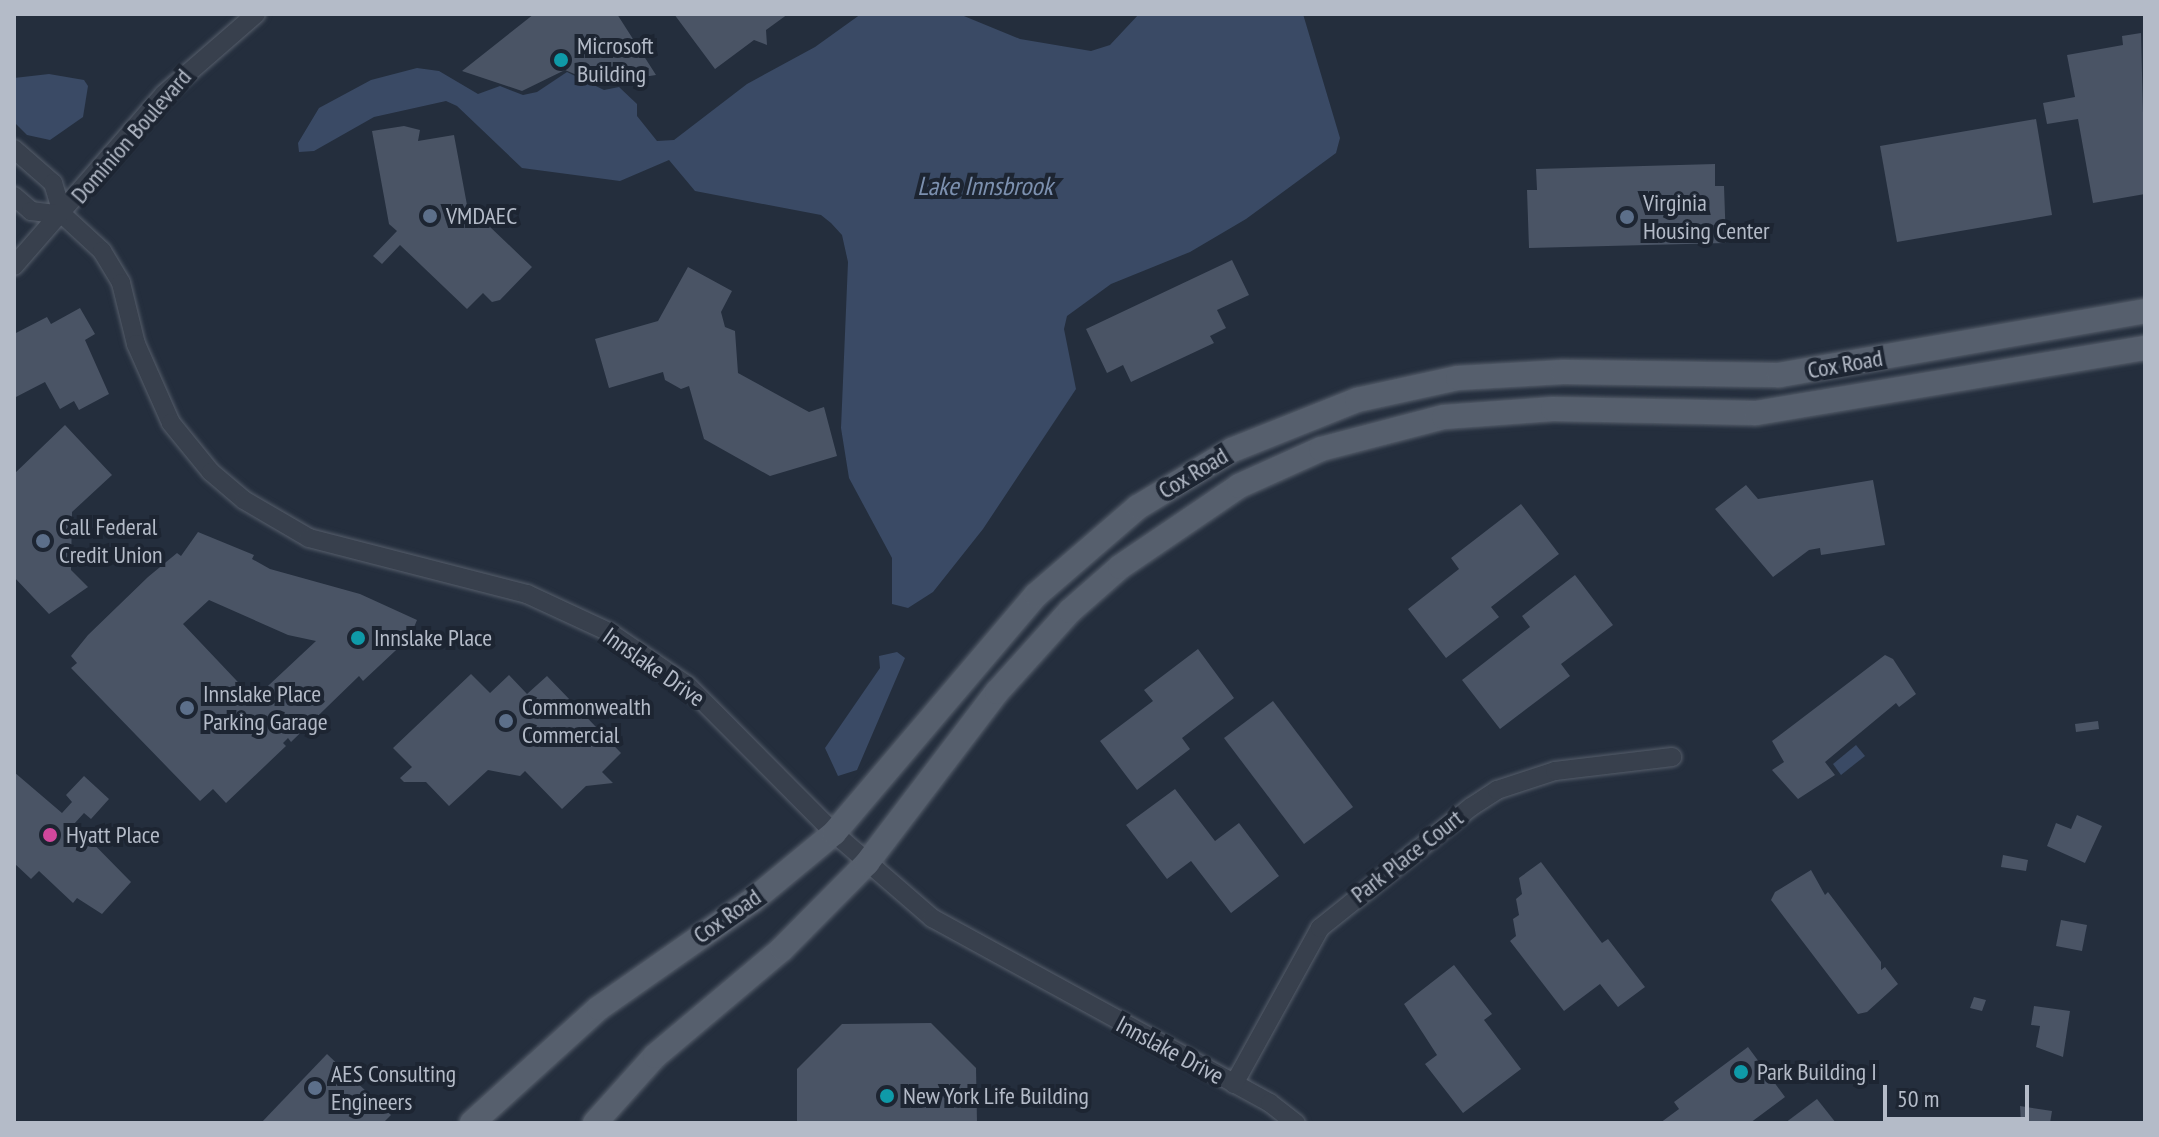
<!DOCTYPE html>
<html>
<head>
<meta charset="utf-8">
<style>
	body { margin:0 }
	#map { position:relative; width:2159px; height:1137px; overflow:hidden; background:#242e3d; font-family:"PT Sans Narrow",sans-serif }
	div>[style] { position:absolute }
	[style*='--x'] { left:calc(var(--x)*1px); top:calc(var(--y)*1px); width:calc(var(--w)*1px); rotate:calc(var(--a)*1deg) }
	.water>* { inset:0; background:#3a4a65 }
	.building>* { inset:0; background:#4a5465 }
	.roads { filter:drop-shadow(0 0 2px #565e6b) drop-shadow(0 0 2px #565e6b) }
	.minor>* { height:18px; margin:-9px; padding:0 9px; transform-origin:9px; border-radius:9px; background:#38404d }
	.major>* { height:24px; margin:-12px; padding:0 12px; transform-origin:12px; border-radius:12px; background:#565f6d }
	.dots>* { width:22px; height:22px; translate:-50% -50%; box-sizing:border-box; border:4px solid #1d2532; border-radius:50% }
	span { translate:-50% -50%; white-space:nowrap; text-align:center; line-height:1.15; -webkit-text-stroke:8px #1d2532; paint-order:stroke }
	.poi-label { font-size:24px; color:#b4bbc8 }
	.left { translate:0 -50%; text-align:left }
	.street-label { font-size:24px; color:#b4bbc8 }
	.water-label { font-size:26px; color:#7c90af; font-style:italic }
	.frame { position:absolute; inset:0; border:16px solid #b4bbc8; pointer-events:none }
	.scale { position:absolute; left:1883px; top:1085px; width:146px; height:36px; box-sizing:border-box; border:4px solid #b4bbc8; border-top:0; padding-left:10px; font-size:24px; line-height:28px; white-space:nowrap; color:#b4bbc8; -webkit-text-stroke:6px #1d2532; paint-order:stroke }
</style>
</head>
<body>
<div id="map">
	<div class="water">
		<div style="clip-path:polygon(861px 14px,959px 14px,1020px 39px,1091px 51px,1110px 45px,1139px 14px,1303px 14px,1340px 138px,1336px 153px,1246px 219px,1190px 252px,1111px 284px,1067px 316px,1064px 329px,1076px 389px,983px 529px,933px 592px,908px 608px,892px 604px,892px 558px,849px 478px,841px 428px,848px 262px,842px 235px,831px 223px,821px 215px,695px 191px,669px 160px,620px 181px,522px 168px,457px 106px,446px 101px,374px 117px,314px 151px,299px 152px,298px 143px,319px 108px,371px 80px,417px 68px,439px 71px,478px 94px,500px 86px,523px 95px,537px 92px,567px 72px,604px 90px,619px 87px,637px 104px,637px 116px,657px 141px,674px 140px,747px 84px,815px 47px)"></div>
		<div style="clip-path:polygon(49px 74px,84px 80px,88px 86px,83px 117px,50px 140px,27px 135px,14px 122px,14px 78px)"></div>
		<div style="clip-path:polygon(897px 652px,905px 658px,857px 770px,838px 776px,825px 748px,880px 668px,879px 656px)"></div>
		<div style="clip-path:polygon(1856px 745px,1865px 756px,1841px 775px,1833px 764px)"></div>
	</div>
	<div class="building">
		<div style="clip-path:polygon(534px 14px,617px 14px,656px 75px,598px 84px,565px 70px,522px 91px,462px 71px)"></div>
		<div style="clip-path:polygon(674px 14px,788px 14px,766px 30px,767px 45px,754px 40px,715px 69px)"></div>
		<div style="clip-path:polygon(2141px 33px,2145px 194px,2093px 203px,2078px 119px,2047px 124px,2043px 103px,2075px 97px,2067px 55px,2123px 45px,2122px 36px)"></div>
		<div style="clip-path:polygon(2036px 119px,2052px 215px,1897px 242px,1880px 146px)"></div>
		<div style="clip-path:polygon(404px 126px,420px 130px,418px 141px,454px 135px,467px 205px,532px 267px,500px 300px,492px 302px,483px 293px,467px 309px,400px 245px,382px 264px,373px 256px,397px 231px,389px 224px,372px 131px)"></div>
		<div style="clip-path:polygon(1715px 164px,1715px 186px,1724px 186px,1726px 243px,1529px 248px,1527px 190px,1537px 190px,1536px 169px)"></div>
		<div style="clip-path:polygon(1232px 260px,1249px 295px,1217px 310px,1226px 328px,1210px 336px,1214px 343px,1131px 382px,1123px 365px,1107px 373px,1086px 329px)"></div>
		<div style="clip-path:polygon(688px 267px,732px 291px,721px 312px,725px 327px,735px 331px,738px 373px,809px 412px,824px 407px,837px 456px,770px 476px,704px 439px,689px 386px,681px 389px,665px 380px,663px 372px,609px 388px,595px 339px,658px 321px)"></div>
		<div style="clip-path:polygon(80px 308px,95px 334px,85px 340px,109px 394px,79px 410px,74px 401px,60px 409px,45px 382px,14px 398px,14px 334px,47px 317px,51px 324px)"></div>
		<div style="clip-path:polygon(65px 425px,112px 475px,72px 512px,71px 570px,88px 587px,49px 614px,14px 577px,14px 474px)"></div>
		<div style="clip-path:polygon(1873px 480px,1885px 545px,1821px 555px,1820px 548px,1809px 550px,1773px 577px,1715px 509px,1746px 485px,1758px 499px)"></div>
		<div style="clip-path:polygon(1521px 504px,1559px 554px,1491px 607px,1499px 617px,1446px 658px,1408px 609px,1459px 569px,1451px 558px)"></div>
		<div style="clip-path:polygon(evenodd,198px 532px,254px 555px,252px 559px,270px 569px,360px 594px,417px 620px,410px 637px,363px 681px,359px 676px,291px 742px,288px 738px,283px 743px,286px 746px,226px 803px,213px 789px,200px 801px,71px 668px,77px 663px,71px 656px,88px 635px,148px 577px,177px 553px,181px 556px,198px 532px,209px 600px,288px 635px,316px 641px,254px 699px,183px 624px,209px 600px)"></div>
		<div style="clip-path:polygon(1575px 575px,1613px 625px,1561px 664px,1570px 676px,1500px 729px,1462px 680px,1530px 627px,1522px 616px)"></div>
		<div style="clip-path:polygon(1198px 649px,1234px 698px,1182px 738px,1190px 749px,1137px 790px,1100px 741px,1153px 701px,1144px 690px)"></div>
		<div style="clip-path:polygon(1885px 655px,1893px 659px,1916px 694px,1899px 707px,1896px 703px,1825px 762px,1835px 775px,1798px 799px,1772px 770px,1784px 762px,1772px 741px)"></div>
		<div style="clip-path:polygon(471px 674px,490px 693px,509px 675px,527px 694px,547px 676px,621px 753px,602px 772px,613px 783px,586px 786px,562px 809px,525px 771px,520px 776px,488px 770px,449px 806px,426px 782px,404px 782px,400px 778px,412px 767px,393px 748px)"></div>
		<div style="clip-path:polygon(1273px 701px,1353px 807px,1304px 844px,1224px 738px)"></div>
		<div style="clip-path:polygon(2098px 721px,2099px 729px,2076px 732px,2075px 724px)"></div>
		<div style="clip-path:polygon(14px 772px,62px 813px,72px 802px,66px 795px,84px 776px,109px 799px,91px 819px,84px 813px,74px 824px,131px 882px,102px 914px,77px 898px,73px 903px,39px 871px,31px 879px,14px 863px)"></div>
		<div style="clip-path:polygon(1175px 789px,1215px 841px,1239px 823px,1279px 876px,1231px 913px,1191px 861px,1167px 879px,1126px 825px)"></div>
		<div style="clip-path:polygon(2077px 815px,2102px 826px,2085px 863px,2047px 846px,2056px 823px,2071px 829px)"></div>
		<div style="clip-path:polygon(2003px 855px,2028px 860px,2026px 871px,2001px 867px)"></div>
		<div style="clip-path:polygon(1541px 862px,1602px 943px,1608px 939px,1645px 987px,1618px 1007px,1600px 984px,1564px 1011px,1510px 941px,1516px 936px,1513px 919px,1519px 915px,1516px 899px,1522px 894px,1519px 878px)"></div>
		<div style="clip-path:polygon(1811px 870px,1825px 895px,1828px 892px,1881px 962px,1881px 970px,1885px 967px,1898px 984px,1867px 1012px,1858px 1014px,1771px 900px,1775px 892px)"></div>
		<div style="clip-path:polygon(2061px 920px,2087px 925px,2082px 951px,2056px 946px)"></div>
		<div style="clip-path:polygon(1454px 965px,1492px 1014px,1484px 1020px,1521px 1069px,1463px 1113px,1425px 1064px,1437px 1055px,1404px 1004px)"></div>
		<div style="clip-path:polygon(1974px 997px,1986px 1000px,1982px 1011px,1970px 1008px)"></div>
		<div style="clip-path:polygon(2034px 1006px,2070px 1011px,2063px 1057px,2036px 1047px,2040px 1026px,2031px 1025px)"></div>
		<div style="clip-path:polygon(931px 1023px,976px 1068px,977px 1123px,797px 1123px,797px 1069px,842px 1024px)"></div>
		<div style="clip-path:polygon(1748px 1047px,1785px 1097px,1750px 1123px,1660px 1123px,1679px 1109px,1674px 1102px)"></div>
		<div style="clip-path:polygon(327px 1054px,391px 1115px,383px 1123px,261px 1123px)"></div>
		<div style="clip-path:polygon(1817px 1099px,1836px 1123px,1785px 1123px)"></div>
		<div style="clip-path:polygon(2020px 1106px,2052px 1111px,2050px 1123px,2021px 1123px)"></div>
	</div>
	<div class="roads">
		<div class="minor">
			<div style="--x:14;--y:149;--w:52;--a:41.1"></div>
			<div style="--x:53;--y:183;--w:34;--a:73"></div>
			<div style="--x:14;--y:196;--w:23;--a:41"></div>
			<div style="--x:31;--y:211;--w:32;--a:7"></div>
			<div style="--x:63;--y:215;--w:53;--a:42.7"></div>
			<div style="--x:102;--y:251;--w:37;--a:59"></div>
			<div style="--x:121;--y:283;--w:63;--a:76.2"></div>
			<div style="--x:136;--y:344;--w:86;--a:66.1"></div>
			<div style="--x:171;--y:423;--w:63;--a:50.8"></div>
			<div style="--x:211;--y:472;--w:43;--a:40.3"></div>
			<div style="--x:244;--y:500;--w:75;--a:30.3"></div>
			<div style="--x:309;--y:538;--w:225;--a:14.4"></div>
			<div style="--x:527;--y:594;--w:90;--a:24.9"></div>
			<div style="--x:609;--y:632;--w:94;--a:34.2"></div>
			<div style="--x:687;--y:685;--w:209;--a:45.2"></div>
			<div style="--x:834;--y:833;--w:130;--a:40.9"></div>
			<div style="--x:932;--y:918;--w:385;--a:28.7"></div>
			<div style="--x:1270;--y:1103;--w:33;--a:38"></div>
			<div style="--x:14;--y:266;--w:228;--a:-48.9"></div>
			<div style="--x:164;--y:94;--w:122;--a:-41"></div>
			<div style="--x:1234;--y:1084;--w:178;--a:-61.1"></div>
			<div style="--x:1320;--y:928;--w:193;--a:-38.7"></div>
			<div style="--x:1471;--y:807;--w:31;--a:-33"></div>
			<div style="--x:1497;--y:790;--w:61;--a:-18.1"></div>
			<div style="--x:1555;--y:771;--w:118;--a:-6.8"></div>
		</div>
		<div class="major">
			<div style="--x:472;--y:1123;--w:171;--a:-42.2"></div>
			<div style="--x:599;--y:1008;--w:188;--a:-35"></div>
			<div style="--x:753;--y:900;--w:105;--a:-39.6"></div>
			<div style="--x:834;--y:833;--w:312;--a:-49.7"></div>
			<div style="--x:1036;--y:595;--w:135;--a:-40.8"></div>
			<div style="--x:1138;--y:507;--w:110;--a:-31.2"></div>
			<div style="--x:1232;--y:450;--w:135;--a:-21.8"></div>
			<div style="--x:1357;--y:400;--w:103;--a:-12.3"></div>
			<div style="--x:1458;--y:378;--w:105;--a:-3.3"></div>
			<div style="--x:1563;--y:372;--w:216;--a:0.8"></div>
			<div style="--x:1779;--y:375;--w:372;--a:-9.9"></div>
			<div style="--x:595;--y:1123;--w:90;--a:-48.2"></div>
			<div style="--x:655;--y:1056;--w:166;--a:-40.1"></div>
			<div style="--x:782;--y:949;--w:121;--a:-45.3"></div>
			<div style="--x:867;--y:863;--w:215;--a:-52.8"></div>
			<div style="--x:997;--y:692;--w:109;--a:-48"></div>
			<div style="--x:1070;--y:611;--w:67;--a:-41.3"></div>
			<div style="--x:1120;--y:567;--w:144;--a:-34.2"></div>
			<div style="--x:1239;--y:486;--w:90;--a:-24.3"></div>
			<div style="--x:1321;--y:449;--w:127;--a:-14.6"></div>
			<div style="--x:1444;--y:417;--w:109;--a:-4.2"></div>
			<div style="--x:1553;--y:409;--w:203;--a:1.1"></div>
			<div style="--x:1756;--y:413;--w:394;--a:-9.5"></div>
		</div>
	</div>
	<div class="dots">
		<div style="left:561px;top:60px;background:#0f9aa8"></div>
		<div style="left:430px;top:216px;background:#5c6f8a"></div>
		<div style="left:1627px;top:217px;background:#5c6f8a"></div>
		<div style="left:43px;top:541px;background:#5c6f8a"></div>
		<div style="left:358px;top:638px;background:#0f9aa8"></div>
		<div style="left:187px;top:708px;background:#5c6f8a"></div>
		<div style="left:506px;top:721px;background:#5c6f8a"></div>
		<div style="left:50px;top:835px;background:#d1479c"></div>
		<div style="left:1741px;top:1072px;background:#0f9aa8"></div>
		<div style="left:315px;top:1088px;background:#5c6f8a"></div>
		<div style="left:887px;top:1096px;background:#0f9aa8"></div>
	</div>
	<div class="poi-label">
		<span class="left" style="left:577px;top:60px">Microsoft<br>Building</span>
		<span class="left" style="left:1643px;top:217px">Virginia<br>Housing Center</span>
		<span class="left" style="left:446px;top:216px">VMDAEC</span>
		<span class="left" style="left:59px;top:541px">Call Federal<br>Credit Union</span>
		<span class="left" style="left:374px;top:638px">Innslake Place</span>
		<span class="left" style="left:203px;top:708px">Innslake Place<br>Parking Garage</span>
		<span class="left" style="left:522px;top:721px">Commonwealth<br>Commercial</span>
		<span class="left" style="left:66px;top:835px">Hyatt Place</span>
		<span class="left" style="left:1757px;top:1072px">Park Building I</span>
		<span class="left" style="left:331px;top:1088px">AES Consulting<br>Engineers</span>
		<span class="left" style="left:903px;top:1096px">New York Life Building</span>
	</div>
	<div class="street-label">
		<span style="left:131px;top:136px;rotate:-49deg">Dominion Boulevard</span>
		<span style="left:1845px;top:364px;rotate:-10deg">Cox Road</span>
		<span style="left:1193px;top:473px;rotate:-31deg">Cox Road</span>
		<span style="left:654px;top:667px;rotate:35deg">Innslake Drive</span>
		<span style="left:1407px;top:856px;rotate:-38deg">Park Place Court</span>
		<span style="left:727px;top:916px;rotate:-35deg">Cox Road</span>
		<span style="left:1170px;top:1050px;rotate:28deg">Innslake Drive</span>
	</div>
	<div class="water-label">
		<span style="left:985px;top:186px">Lake Innsbrook</span>
	</div>
	<div class="frame"></div>
	<div class="scale">50 m</div>
</div>
</body>
</html>
